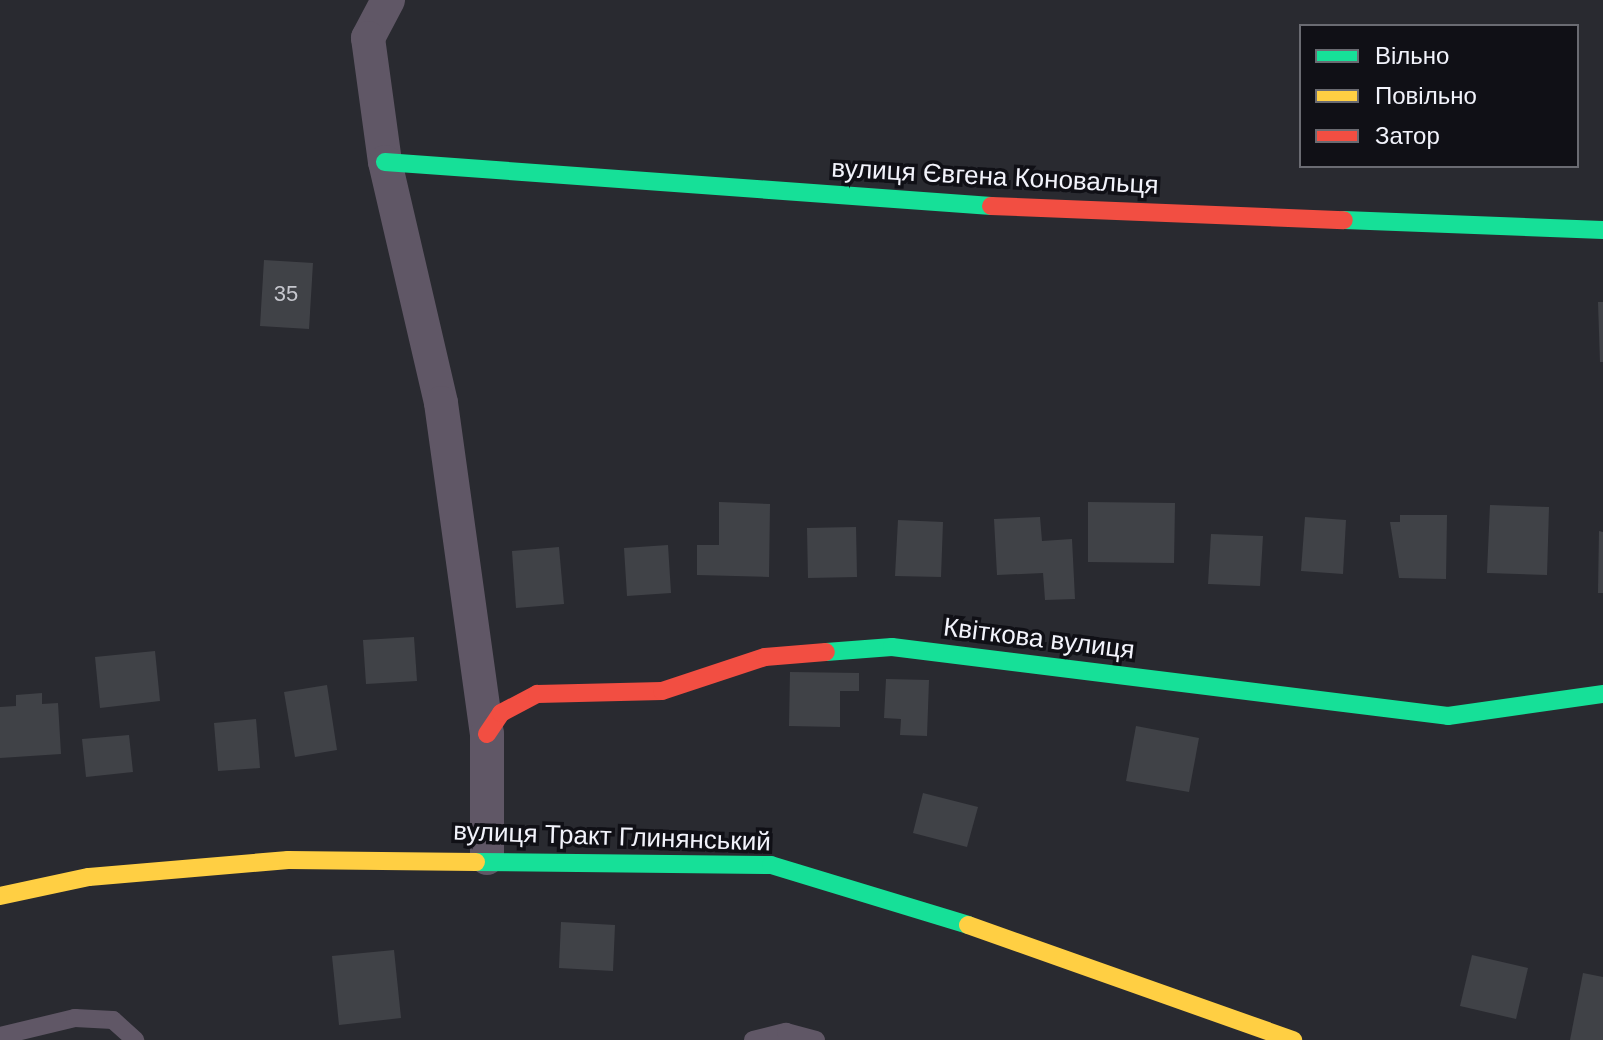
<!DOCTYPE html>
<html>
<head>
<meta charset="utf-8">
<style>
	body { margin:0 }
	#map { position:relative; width:1603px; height:1040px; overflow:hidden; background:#292a30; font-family:Arial,sans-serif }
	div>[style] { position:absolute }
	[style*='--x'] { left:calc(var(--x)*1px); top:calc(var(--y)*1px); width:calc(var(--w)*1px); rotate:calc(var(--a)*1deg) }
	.building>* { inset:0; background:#404247 }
	.lane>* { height:18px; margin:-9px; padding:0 9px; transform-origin:9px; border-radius:9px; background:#605766 }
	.street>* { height:34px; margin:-17px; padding:0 17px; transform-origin:17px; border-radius:17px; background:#605766 }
	.fast>* { height:18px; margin:-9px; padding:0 9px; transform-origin:9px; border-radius:9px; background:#16e098 }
	.slow>* { height:18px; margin:-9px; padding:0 9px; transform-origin:9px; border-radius:9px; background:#ffcf43 }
	.jam>* { height:18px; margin:-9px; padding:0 9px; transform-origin:9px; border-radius:9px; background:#f24e42 }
	span { translate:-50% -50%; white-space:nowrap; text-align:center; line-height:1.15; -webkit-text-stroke:7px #101016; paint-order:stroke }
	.number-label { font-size:22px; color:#c6c7ce }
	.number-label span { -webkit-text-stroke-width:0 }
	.street-label { font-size:26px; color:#f2f3fb }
	.legend { position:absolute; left:1299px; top:24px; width:280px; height:144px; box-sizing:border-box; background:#101016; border:2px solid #6a6b72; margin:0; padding:10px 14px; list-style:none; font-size:24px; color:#f2f3fb }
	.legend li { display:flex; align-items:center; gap:16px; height:40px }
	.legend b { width:40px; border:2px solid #6a6b72 }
</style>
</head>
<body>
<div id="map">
	<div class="building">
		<div style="clip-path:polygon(264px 260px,313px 263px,309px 329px,260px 326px)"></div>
		<div style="clip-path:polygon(1598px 302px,1603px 302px,1603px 362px,1600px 362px)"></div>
		<div style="clip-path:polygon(719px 502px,770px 504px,769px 577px,697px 575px,697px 545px,719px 545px)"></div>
		<div style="clip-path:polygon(1088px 502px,1175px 503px,1174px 563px,1088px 562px)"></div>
		<div style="clip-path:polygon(1490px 505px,1549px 507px,1547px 575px,1487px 573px)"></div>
		<div style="clip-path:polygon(1400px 515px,1447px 515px,1446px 579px,1399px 578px,1390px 522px,1400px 522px)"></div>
		<div style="clip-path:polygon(1040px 517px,1042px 541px,1072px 539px,1075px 599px,1045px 600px,1043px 573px,997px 575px,994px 519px)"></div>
		<div style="clip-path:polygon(1305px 517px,1346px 520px,1343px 574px,1301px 571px)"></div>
		<div style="clip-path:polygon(898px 520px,943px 522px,941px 577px,895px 576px)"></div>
		<div style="clip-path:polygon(856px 527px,857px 577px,808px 578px,807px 528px)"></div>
		<div style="clip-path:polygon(1599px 531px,1603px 532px,1603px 593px,1598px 593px)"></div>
		<div style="clip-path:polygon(1211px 534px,1263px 536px,1260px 586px,1208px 584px)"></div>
		<div style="clip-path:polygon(668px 545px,671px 593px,627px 596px,624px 548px)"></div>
		<div style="clip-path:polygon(559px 547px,564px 604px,516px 608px,512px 551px)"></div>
		<div style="clip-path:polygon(414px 637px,417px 681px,366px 684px,363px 640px)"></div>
		<div style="clip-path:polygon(155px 651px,160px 701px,100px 708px,95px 657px)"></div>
		<div style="clip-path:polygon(790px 672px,859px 673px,859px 691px,840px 691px,840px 727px,789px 726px)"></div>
		<div style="clip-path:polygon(886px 679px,929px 680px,927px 736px,900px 735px,901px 719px,884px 718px)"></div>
		<div style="clip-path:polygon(327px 685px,337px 750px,295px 757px,284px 692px)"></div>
		<div style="clip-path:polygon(42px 693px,42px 704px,58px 703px,61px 754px,0 758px,0 707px,16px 706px,16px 695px)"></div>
		<div style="clip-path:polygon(256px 719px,260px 768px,218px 771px,214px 723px)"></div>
		<div style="clip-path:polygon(1136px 726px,1199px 738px,1189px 792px,1126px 781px)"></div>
		<div style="clip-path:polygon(129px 735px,133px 772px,86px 777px,82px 739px)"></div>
		<div style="clip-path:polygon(923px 793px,978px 807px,967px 847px,913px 833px)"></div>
		<div style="clip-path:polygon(561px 922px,615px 925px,613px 971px,559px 968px)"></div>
		<div style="clip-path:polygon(394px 950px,401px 1018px,339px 1025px,332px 956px)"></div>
		<div style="clip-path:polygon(1472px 955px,1528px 968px,1516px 1019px,1460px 1006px)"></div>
		<div style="clip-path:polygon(1583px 973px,1603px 977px,1603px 1040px,1570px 1040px)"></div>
	</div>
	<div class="lane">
		<div style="--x:0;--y:1036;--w:77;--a:-13.5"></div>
		<div style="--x:75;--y:1018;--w:38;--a:3"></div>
		<div style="--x:113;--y:1020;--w:30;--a:42"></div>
		<div style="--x:753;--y:1040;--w:34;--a:-14"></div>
		<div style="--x:786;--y:1032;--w:31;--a:15"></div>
	</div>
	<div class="street">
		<div style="--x:388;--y:0;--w:43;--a:117.8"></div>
		<div style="--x:368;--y:38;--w:125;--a:82.2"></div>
		<div style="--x:385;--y:162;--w:247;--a:76.9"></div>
		<div style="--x:441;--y:403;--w:334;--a:82.1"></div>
		<div style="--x:487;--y:734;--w:124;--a:90"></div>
	</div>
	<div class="fast">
		<div style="--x:385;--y:162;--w:608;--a:4.15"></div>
		<div style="--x:1344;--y:220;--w:259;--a:2.2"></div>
		<div style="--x:826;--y:652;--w:66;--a:-4.3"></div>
		<div style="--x:892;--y:647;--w:560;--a:7.07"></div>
		<div style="--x:1448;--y:716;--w:157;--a:-8.1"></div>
		<div style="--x:476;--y:862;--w:295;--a:0.6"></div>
		<div style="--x:771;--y:865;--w:206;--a:16.9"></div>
	</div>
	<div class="slow">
		<div style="--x:0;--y:896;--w:91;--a:-12.1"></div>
		<div style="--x:89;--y:877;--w:200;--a:-4.9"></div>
		<div style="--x:288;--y:860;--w:188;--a:0.6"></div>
		<div style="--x:968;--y:925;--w:345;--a:19.5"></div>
	</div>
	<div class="jam">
		<div style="--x:991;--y:206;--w:353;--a:2.3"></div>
		<div style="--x:487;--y:734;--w:25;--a:-56"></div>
		<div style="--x:501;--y:713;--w:41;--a:-27.8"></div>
		<div style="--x:537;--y:694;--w:125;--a:-1.4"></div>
		<div style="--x:662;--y:691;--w:108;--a:-18.3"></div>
		<div style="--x:765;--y:657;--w:61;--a:-4.7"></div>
	</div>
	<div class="number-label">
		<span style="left:286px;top:294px">35</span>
	</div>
	<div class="street-label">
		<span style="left:995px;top:177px;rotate:3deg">вулиця Євгена Коновальця</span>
		<span style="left:1039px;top:639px;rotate:7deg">Квіткова вулиця</span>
		<span style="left:612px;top:837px;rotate:2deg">вулиця Тракт Глинянський</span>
	</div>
	<ul class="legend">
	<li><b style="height:10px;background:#16e098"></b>Вільно</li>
	<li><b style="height:10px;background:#ffcf43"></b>Повільно</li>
	<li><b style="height:10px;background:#f24e42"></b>Затор</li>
	</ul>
</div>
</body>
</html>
